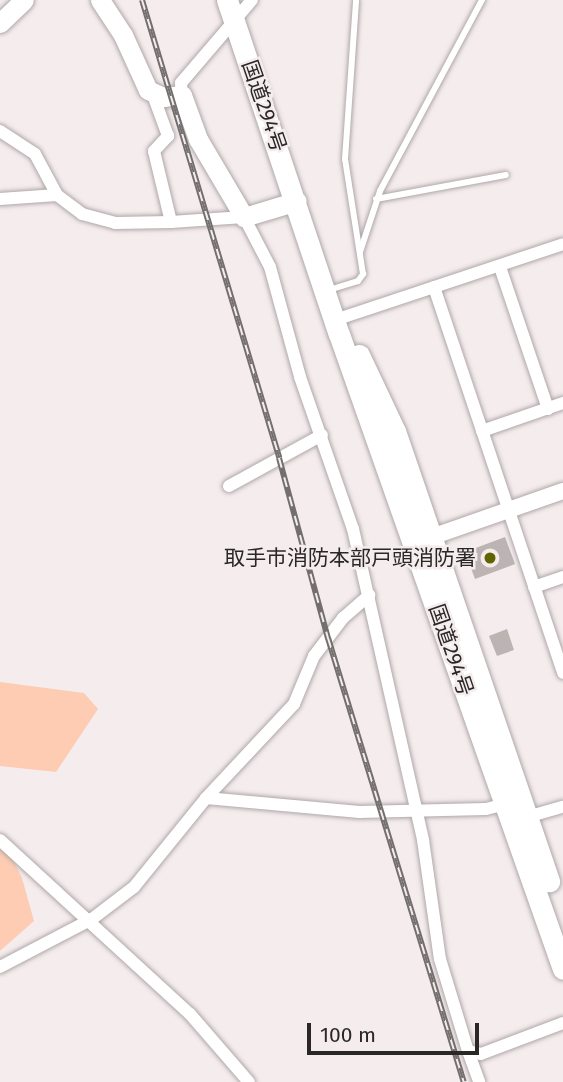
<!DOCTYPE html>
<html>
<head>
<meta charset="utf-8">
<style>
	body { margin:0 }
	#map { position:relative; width:563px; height:1082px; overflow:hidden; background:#f5ecee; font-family:"Fira Sans","Noto Sans JP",sans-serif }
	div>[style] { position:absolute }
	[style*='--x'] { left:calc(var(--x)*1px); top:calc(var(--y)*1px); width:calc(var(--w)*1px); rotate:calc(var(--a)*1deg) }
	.green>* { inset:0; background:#feccb3 }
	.building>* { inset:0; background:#bcb4b3 }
	.roads { filter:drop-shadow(0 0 2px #afa7a8) drop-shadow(0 0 2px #afa7a8) }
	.service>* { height:6px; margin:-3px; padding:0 3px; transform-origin:3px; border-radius:3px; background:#fff }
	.minor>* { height:12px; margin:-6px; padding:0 6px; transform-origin:6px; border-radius:6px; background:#fff }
	.tertiary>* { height:16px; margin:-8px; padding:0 8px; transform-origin:8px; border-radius:8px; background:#fff }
	.secondary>* { height:19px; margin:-9.5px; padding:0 9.5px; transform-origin:9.5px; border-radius:9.5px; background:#fff }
	.trunk>* { height:21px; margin:-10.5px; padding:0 10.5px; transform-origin:10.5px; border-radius:10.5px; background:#fff }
	.rail>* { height:6px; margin-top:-3px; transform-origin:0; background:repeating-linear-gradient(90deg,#f5ecee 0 10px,#746f6f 0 20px); box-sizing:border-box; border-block:2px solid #746f6f }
	.dots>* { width:19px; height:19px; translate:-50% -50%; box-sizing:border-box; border:4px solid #f5ecee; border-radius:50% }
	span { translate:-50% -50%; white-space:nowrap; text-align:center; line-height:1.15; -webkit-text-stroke:5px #f5ecee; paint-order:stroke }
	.street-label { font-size:21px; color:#2a2727 }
	.poi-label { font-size:21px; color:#2a2727 }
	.right { translate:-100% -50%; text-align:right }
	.scale { position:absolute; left:307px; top:1023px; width:172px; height:32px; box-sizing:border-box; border:4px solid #2a2727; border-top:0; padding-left:9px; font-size:21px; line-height:24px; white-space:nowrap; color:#2a2727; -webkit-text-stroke:5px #f5ecee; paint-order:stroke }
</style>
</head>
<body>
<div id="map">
	<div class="green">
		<div style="clip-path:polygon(0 682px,84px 693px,98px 709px,56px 772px,0 766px)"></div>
		<div style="clip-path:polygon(0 842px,6px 845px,22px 878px,34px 921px,0 951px)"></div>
	</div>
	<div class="building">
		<div style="clip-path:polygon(505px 537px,515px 564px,475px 579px,465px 552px)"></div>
		<div style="clip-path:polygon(507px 629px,514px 650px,497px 656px,489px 636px)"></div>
	</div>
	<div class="roads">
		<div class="service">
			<div style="--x:376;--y:199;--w:132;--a:-10.5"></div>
			<div style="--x:360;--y:252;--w:64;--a:-71.8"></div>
			<div style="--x:380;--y:191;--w:217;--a:-61.9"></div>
			<div style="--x:329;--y:290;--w:30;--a:-17"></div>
			<div style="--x:358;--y:281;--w:9;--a:-54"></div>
			<div style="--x:363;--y:274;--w:116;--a:-98.9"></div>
			<div style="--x:345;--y:159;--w:159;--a:-86"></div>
		</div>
		<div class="minor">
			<div style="--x:182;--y:95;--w:12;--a:-95"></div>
			<div style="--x:181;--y:83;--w:109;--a:-49.5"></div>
			<div style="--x:0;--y:131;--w:42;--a:33.3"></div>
			<div style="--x:35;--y:154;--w:47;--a:61.8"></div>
			<div style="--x:57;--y:195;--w:31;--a:37"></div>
			<div style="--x:82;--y:214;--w:34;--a:15"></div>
			<div style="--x:115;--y:223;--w:56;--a:-1"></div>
			<div style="--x:171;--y:222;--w:73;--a:-103.5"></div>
			<div style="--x:154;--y:151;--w:21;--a:-47"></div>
			<div style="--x:168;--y:136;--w:44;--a:-110.1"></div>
			<div style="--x:0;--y:199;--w:57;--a:-4"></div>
			<div style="--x:171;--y:222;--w:73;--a:-3.9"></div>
			<div style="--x:244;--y:217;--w:56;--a:62.5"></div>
			<div style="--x:270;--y:267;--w:114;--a:74.7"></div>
			<div style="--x:300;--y:377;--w:161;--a:70.8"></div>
			<div style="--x:353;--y:529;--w:319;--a:77.3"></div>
			<div style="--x:423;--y:840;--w:120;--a:81.9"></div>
			<div style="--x:440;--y:959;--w:96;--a:73.1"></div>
			<div style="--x:468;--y:1051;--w:13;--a:13"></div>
			<div style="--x:481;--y:1054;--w:88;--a:-20.7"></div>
			<div style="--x:500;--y:267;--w:150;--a:71.3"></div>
			<div style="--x:434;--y:287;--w:407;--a:71.5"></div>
			<div style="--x:335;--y:320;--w:240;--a:-18.4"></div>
			<div style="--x:482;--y:431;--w:86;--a:-19.1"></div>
			<div style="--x:229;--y:486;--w:106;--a:-28.7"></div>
			<div style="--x:534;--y:587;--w:31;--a:-19"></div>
			<div style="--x:206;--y:798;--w:154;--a:5.2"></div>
			<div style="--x:359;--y:812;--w:127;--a:-1.4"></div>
			<div style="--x:486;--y:809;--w:21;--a:-14"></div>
			<div style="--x:527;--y:817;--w:37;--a:-16"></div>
			<div style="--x:0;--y:840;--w:258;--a:42.5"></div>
			<div style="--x:190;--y:1014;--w:90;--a:49.1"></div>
			<div style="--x:0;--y:967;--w:104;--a:-27.6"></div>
			<div style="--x:92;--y:919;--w:53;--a:-37.3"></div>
			<div style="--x:134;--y:887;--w:114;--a:-51"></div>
			<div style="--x:206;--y:798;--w:129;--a:-46.9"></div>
			<div style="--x:294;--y:704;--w:52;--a:-67.4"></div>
			<div style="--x:314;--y:656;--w:48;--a:-52.7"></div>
			<div style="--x:343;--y:618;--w:35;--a:-41"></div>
			<div style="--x:468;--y:1051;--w:33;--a:70"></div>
		</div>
		<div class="tertiary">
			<div style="--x:420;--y:541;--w:151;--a:-19.3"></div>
		</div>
		<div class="secondary">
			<div style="--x:100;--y:0;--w:42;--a:56.7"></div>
			<div style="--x:123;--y:35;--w:60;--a:65.6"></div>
			<div style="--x:148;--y:90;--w:17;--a:25"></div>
			<div style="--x:163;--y:97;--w:19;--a:-6"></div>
			<div style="--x:182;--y:95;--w:47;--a:70"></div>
			<div style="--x:198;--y:139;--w:91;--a:59.5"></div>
			<div style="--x:244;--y:217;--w:55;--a:-16.8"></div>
			<div style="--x:0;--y:23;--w:33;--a:-44"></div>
		</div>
		<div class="trunk">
			<div style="--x:227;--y:0;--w:352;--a:71.5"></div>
			<div style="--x:339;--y:334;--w:673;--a:70.57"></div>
			<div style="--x:359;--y:355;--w:84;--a:64.7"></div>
			<div style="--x:395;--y:431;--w:476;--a:71.1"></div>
		</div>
	</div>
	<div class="rail">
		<div style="--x:142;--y:0;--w:478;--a:73.3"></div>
		<div style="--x:279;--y:458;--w:187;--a:74.8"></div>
		<div style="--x:328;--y:638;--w:464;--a:73"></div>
	</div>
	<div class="dots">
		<div style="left:490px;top:558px;background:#5f6400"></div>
	</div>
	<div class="street-label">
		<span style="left:264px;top:106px;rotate:71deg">国道294号</span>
		<span style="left:451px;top:650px;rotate:71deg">国道294号</span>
	</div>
	<div class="poi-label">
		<span class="right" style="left:476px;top:558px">取手市消防本部戸頭消防署</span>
	</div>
	<div class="scale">100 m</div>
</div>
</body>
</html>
